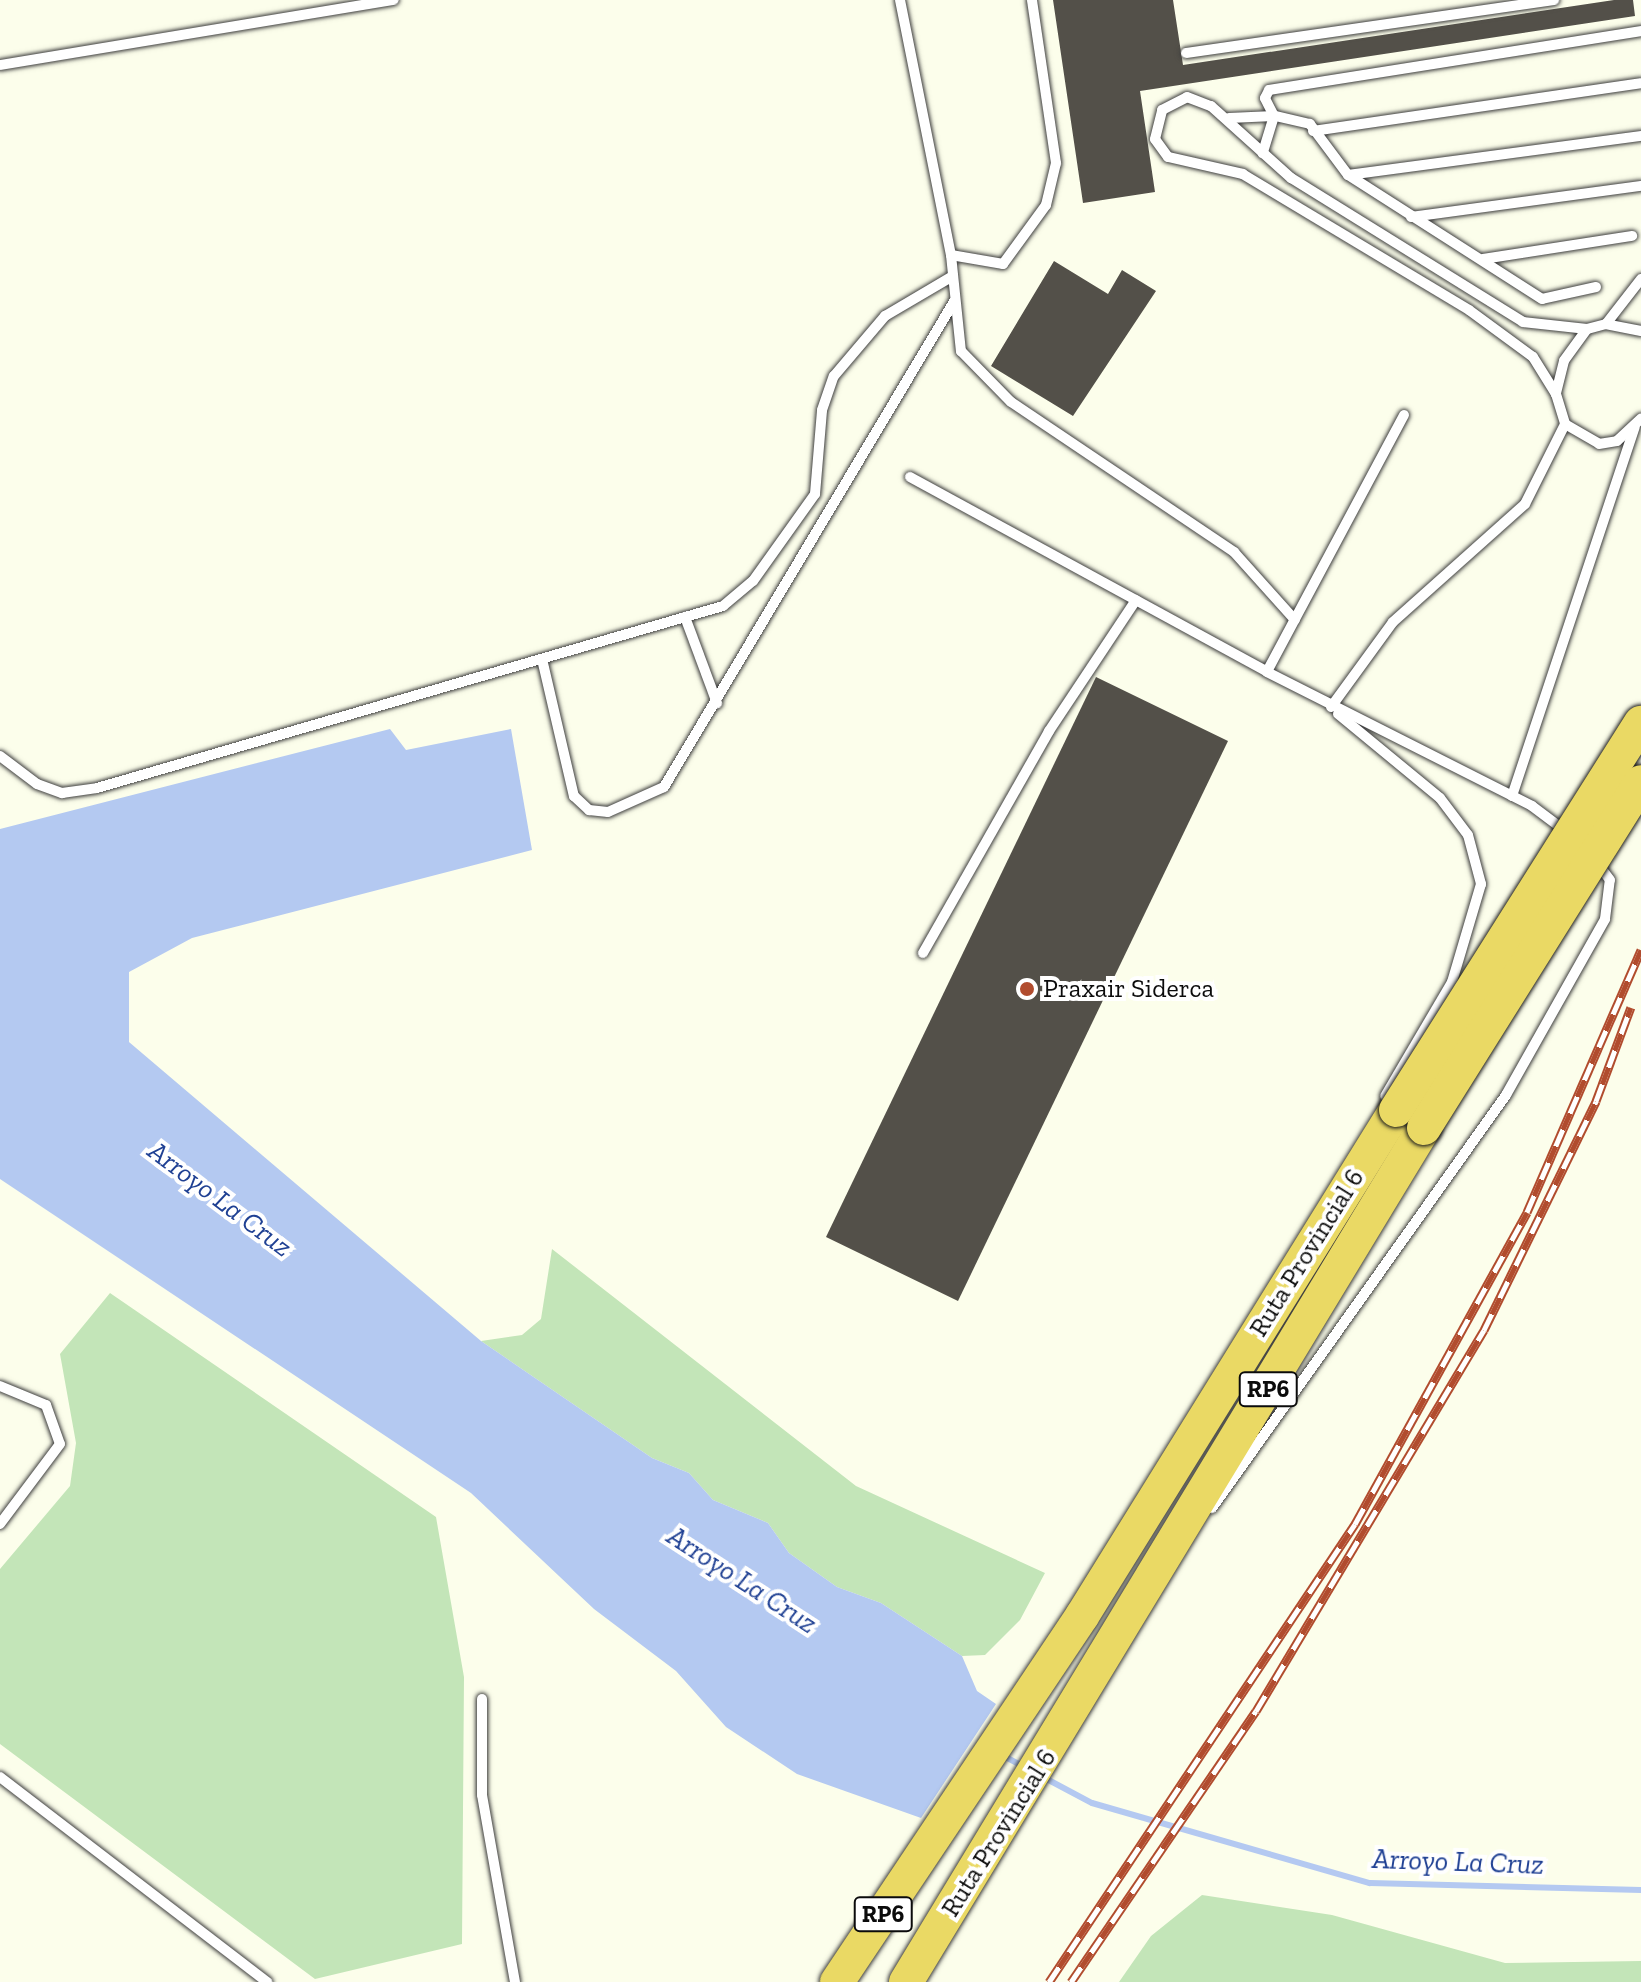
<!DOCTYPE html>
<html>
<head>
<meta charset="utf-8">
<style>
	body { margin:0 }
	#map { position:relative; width:1641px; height:1982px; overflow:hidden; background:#fcfeeb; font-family:"Zilla Slab",serif }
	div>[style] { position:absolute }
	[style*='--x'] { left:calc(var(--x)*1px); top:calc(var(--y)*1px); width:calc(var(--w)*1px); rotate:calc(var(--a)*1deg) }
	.green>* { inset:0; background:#c3e5b8 }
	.water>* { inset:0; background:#b4c9f1 }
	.stream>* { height:6px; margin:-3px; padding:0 3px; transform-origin:3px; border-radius:3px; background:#b4c9f1 }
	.building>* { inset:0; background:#535049 }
	.roads { filter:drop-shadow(0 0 2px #3e3e3e) drop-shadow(0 0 2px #3e3e3e) }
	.service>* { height:10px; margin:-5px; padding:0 5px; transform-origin:5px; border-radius:5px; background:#fff }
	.trunk>* { height:34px; margin:-17px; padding:0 17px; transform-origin:17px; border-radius:17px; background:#ead964 }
	.rail>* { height:9px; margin-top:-4.5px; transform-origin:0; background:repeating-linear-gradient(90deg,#fff 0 18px,#b14c2e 0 36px); box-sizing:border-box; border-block:2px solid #b14c2e }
	.bridges { filter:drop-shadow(0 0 2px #1c1c1c) drop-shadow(0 0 2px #1c1c1c) }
	.trunk-bridge>* { height:34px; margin:-17px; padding:0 17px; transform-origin:17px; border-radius:17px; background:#ead964 }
	.dots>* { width:22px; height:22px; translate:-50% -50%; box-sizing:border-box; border:4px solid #fff; border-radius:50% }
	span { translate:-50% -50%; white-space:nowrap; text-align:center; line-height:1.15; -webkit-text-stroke:8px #fff; paint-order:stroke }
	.shield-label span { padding:2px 6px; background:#fff; border:2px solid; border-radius:6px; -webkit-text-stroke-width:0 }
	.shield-label { font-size:24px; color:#0b0b0b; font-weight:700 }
	.poi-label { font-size:26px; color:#0b0b0b }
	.left { translate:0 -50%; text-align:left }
	.street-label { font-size:26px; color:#0b0b0b }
	.water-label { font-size:28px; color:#1f4093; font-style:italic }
</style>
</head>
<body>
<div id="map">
	<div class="green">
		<div style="clip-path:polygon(552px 1249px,856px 1486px,1045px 1573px,1020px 1620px,985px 1655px,962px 1656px,881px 1603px,837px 1587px,789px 1553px,768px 1523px,713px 1500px,689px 1473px,652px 1458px,481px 1341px,522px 1335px,541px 1319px)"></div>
		<div style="clip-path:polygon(110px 1293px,436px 1517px,464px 1677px,462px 1944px,315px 1979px,0 1744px,0 1569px,70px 1486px,76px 1443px,60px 1354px)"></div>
		<div style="clip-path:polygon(1202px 1895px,1332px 1915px,1505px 1963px,1641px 1961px,1641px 1982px,1119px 1982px,1151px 1936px)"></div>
	</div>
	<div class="water">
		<div style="clip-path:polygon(390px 729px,406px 750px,511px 729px,532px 850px,192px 938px,129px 972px,129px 1042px,481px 1341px,652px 1458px,689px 1473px,713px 1500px,768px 1523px,789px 1553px,837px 1587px,881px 1603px,962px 1656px,977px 1691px,996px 1704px,921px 1818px,797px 1774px,726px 1727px,676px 1671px,594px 1609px,471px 1493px,0 1179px,0 829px)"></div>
	</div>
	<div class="stream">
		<div style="--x:1000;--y:1754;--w:30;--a:28"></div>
		<div style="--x:1043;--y:1777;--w:55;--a:28"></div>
		<div style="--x:1092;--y:1803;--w:289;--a:16.1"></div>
		<div style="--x:1370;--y:1883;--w:271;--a:1.5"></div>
	</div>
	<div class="building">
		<div style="clip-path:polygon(1053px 0,1173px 0,1183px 65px,1614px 0,1633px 0,1635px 16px,1140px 91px,1155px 192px,1083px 203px)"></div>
		<div style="clip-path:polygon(1054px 261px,1108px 294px,1122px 270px,1156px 291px,1073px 416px,991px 366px)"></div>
		<div style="clip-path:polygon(1096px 677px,1228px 741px,958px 1301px,826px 1237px)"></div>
	</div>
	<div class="roads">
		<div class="service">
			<div style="--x:900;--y:0;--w:260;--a:78.7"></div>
			<div style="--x:951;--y:255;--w:97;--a:84.1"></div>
			<div style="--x:961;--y:351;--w:71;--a:45.6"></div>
			<div style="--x:1011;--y:402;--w:269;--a:33.9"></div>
			<div style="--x:1234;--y:552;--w:91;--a:48.1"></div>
			<div style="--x:1186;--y:53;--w:372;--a:-8.2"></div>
			<div style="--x:0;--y:65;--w:399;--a:-9.4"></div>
			<div style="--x:1229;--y:118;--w:45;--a:-2.5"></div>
			<div style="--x:1274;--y:116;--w:39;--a:107"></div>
			<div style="--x:1313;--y:131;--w:331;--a:-8.3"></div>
			<div style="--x:1348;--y:175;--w:296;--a:-7.6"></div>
			<div style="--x:1411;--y:217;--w:232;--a:-7.7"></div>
			<div style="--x:951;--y:255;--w:53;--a:9.8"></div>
			<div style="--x:1003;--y:264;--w:73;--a:-53.9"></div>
			<div style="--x:1046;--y:205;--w:43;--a:-76.6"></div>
			<div style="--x:1056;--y:163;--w:165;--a:-98.4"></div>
			<div style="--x:1483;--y:259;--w:151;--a:-8.8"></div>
			<div style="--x:1596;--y:287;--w:55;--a:167.5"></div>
			<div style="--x:1542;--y:299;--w:230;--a:-147.4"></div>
			<div style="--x:1348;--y:175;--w:64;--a:-126.7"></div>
			<div style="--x:1310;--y:124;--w:37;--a:-167"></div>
			<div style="--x:1274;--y:116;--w:20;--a:-117"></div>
			<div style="--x:1265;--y:98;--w:9;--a:-63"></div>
			<div style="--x:1269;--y:90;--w:377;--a:-9"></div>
			<div style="--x:1606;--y:324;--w:57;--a:-52.1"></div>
			<div style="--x:1641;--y:331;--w:36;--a:-169"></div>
			<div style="--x:1606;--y:324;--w:20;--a:165"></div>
			<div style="--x:1587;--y:329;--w:39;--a:126"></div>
			<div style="--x:1564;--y:361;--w:34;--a:104"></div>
			<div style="--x:1556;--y:394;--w:31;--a:73"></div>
			<div style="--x:1565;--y:424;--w:39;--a:30"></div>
			<div style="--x:1599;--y:444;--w:18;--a:-9"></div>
			<div style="--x:1617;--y:441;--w:33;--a:-43"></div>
			<div style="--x:1556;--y:394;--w:44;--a:-121.9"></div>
			<div style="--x:1533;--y:357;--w:79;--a:-143.7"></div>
			<div style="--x:1469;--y:310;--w:264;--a:-149"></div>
			<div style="--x:1243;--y:174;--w:77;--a:-167.2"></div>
			<div style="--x:1168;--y:157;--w:22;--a:-126"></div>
			<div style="--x:1155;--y:139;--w:30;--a:-76"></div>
			<div style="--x:1162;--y:110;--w:28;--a:-27"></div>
			<div style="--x:1187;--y:97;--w:26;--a:21"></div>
			<div style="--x:1211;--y:106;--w:108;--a:42"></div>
			<div style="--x:1291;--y:178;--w:273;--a:31.8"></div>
			<div style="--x:1523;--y:322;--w:64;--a:6.2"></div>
			<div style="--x:1404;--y:415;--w:291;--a:118.1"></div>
			<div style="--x:1267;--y:672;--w:297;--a:26.8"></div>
			<div style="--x:1532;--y:806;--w:45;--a:36.9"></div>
			<div style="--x:910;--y:477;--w:407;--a:28.6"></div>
			<div style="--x:685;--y:617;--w:92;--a:69.6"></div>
			<div style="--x:542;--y:659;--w:141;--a:76.9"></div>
			<div style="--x:574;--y:796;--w:21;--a:43"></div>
			<div style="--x:589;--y:810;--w:19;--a:6"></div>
			<div style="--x:608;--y:812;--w:61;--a:-24.1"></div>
			<div style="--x:664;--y:787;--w:567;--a:-59.14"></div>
			<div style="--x:1331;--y:707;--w:105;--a:-53.9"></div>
			<div style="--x:1393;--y:622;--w:177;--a:-41.8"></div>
			<div style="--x:1525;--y:504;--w:89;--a:-63.4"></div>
			<div style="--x:1338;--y:714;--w:132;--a:39.5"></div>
			<div style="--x:1440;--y:798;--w:46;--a:52.9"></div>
			<div style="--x:1468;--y:835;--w:51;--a:75.1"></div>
			<div style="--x:1481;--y:884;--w:102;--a:106.5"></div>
			<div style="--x:1452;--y:982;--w:132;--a:120.4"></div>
			<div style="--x:0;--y:756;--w:46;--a:37.1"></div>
			<div style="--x:37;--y:784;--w:27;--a:20"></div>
			<div style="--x:62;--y:793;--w:35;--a:-8"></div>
			<div style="--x:97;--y:788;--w:652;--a:-16.21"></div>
			<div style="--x:723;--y:606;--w:39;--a:-40"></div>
			<div style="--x:753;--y:581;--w:107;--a:-54.5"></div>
			<div style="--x:815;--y:494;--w:84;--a:-85.2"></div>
			<div style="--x:822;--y:410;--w:36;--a:-71"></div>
			<div style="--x:834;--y:376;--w:79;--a:-49.6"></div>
			<div style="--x:885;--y:316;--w:79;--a:-30.5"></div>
			<div style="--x:1512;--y:796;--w:389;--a:-71.6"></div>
			<div style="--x:923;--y:953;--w:255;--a:-60.4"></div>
			<div style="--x:1049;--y:731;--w:157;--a:-56.4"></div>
			<div style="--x:0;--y:1386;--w:50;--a:22.4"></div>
			<div style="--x:46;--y:1405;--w:41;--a:70.3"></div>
			<div style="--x:60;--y:1444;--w:100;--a:126.9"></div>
			<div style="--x:1212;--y:1508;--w:507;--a:-54.55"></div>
			<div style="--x:1506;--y:1095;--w:202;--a:-60.6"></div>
			<div style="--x:1605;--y:919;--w:39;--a:-83"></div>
			<div style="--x:1610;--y:880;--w:20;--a:-127"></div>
			<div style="--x:482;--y:1699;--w:96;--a:90"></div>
			<div style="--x:482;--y:1795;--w:190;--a:80"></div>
			<div style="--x:0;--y:1777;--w:337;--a:37.5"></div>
		</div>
		<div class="trunk">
			<div style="--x:837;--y:1982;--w:440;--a:-56.2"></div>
			<div style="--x:1082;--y:1616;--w:596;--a:-58.18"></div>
			<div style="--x:906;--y:1982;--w:999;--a:-58.76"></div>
		</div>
	</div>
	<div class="rail">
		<div style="--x:1049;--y:1982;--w:551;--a:-56.25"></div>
		<div style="--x:1355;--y:1524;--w:356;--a:-61.1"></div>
		<div style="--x:1527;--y:1212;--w:286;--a:-66.5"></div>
		<div style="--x:1071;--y:1982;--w:328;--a:-55.7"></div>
		<div style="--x:1256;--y:1711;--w:444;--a:-59.1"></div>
		<div style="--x:1484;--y:1330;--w:255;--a:-63.9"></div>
		<div style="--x:1596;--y:1101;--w:100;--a:-69.6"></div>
	</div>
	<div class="bridges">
		<div class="trunk-bridge">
			<div style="--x:1396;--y:1110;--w:458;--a:-57.7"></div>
			<div style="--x:1424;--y:1128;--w:408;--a:-57.9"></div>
		</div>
	</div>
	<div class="dots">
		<div style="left:1027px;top:989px;background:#b14c2e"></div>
	</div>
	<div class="shield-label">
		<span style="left:1268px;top:1389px">RP6</span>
		<span style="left:883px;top:1914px">RP6</span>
	</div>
	<div class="poi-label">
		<span class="left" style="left:1043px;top:989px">Praxair Siderca</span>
	</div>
	<div class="street-label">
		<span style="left:1307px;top:1253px;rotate:-58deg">Ruta Provincial 6</span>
		<span style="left:999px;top:1833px;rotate:-58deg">Ruta Provincial 6</span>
	</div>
	<div class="water-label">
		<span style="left:220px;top:1199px;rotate:37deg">Arroyo La Cruz</span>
		<span style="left:742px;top:1580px;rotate:33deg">Arroyo La Cruz</span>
		<span style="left:1458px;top:1862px;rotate:2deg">Arroyo La Cruz</span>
	</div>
</div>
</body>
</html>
